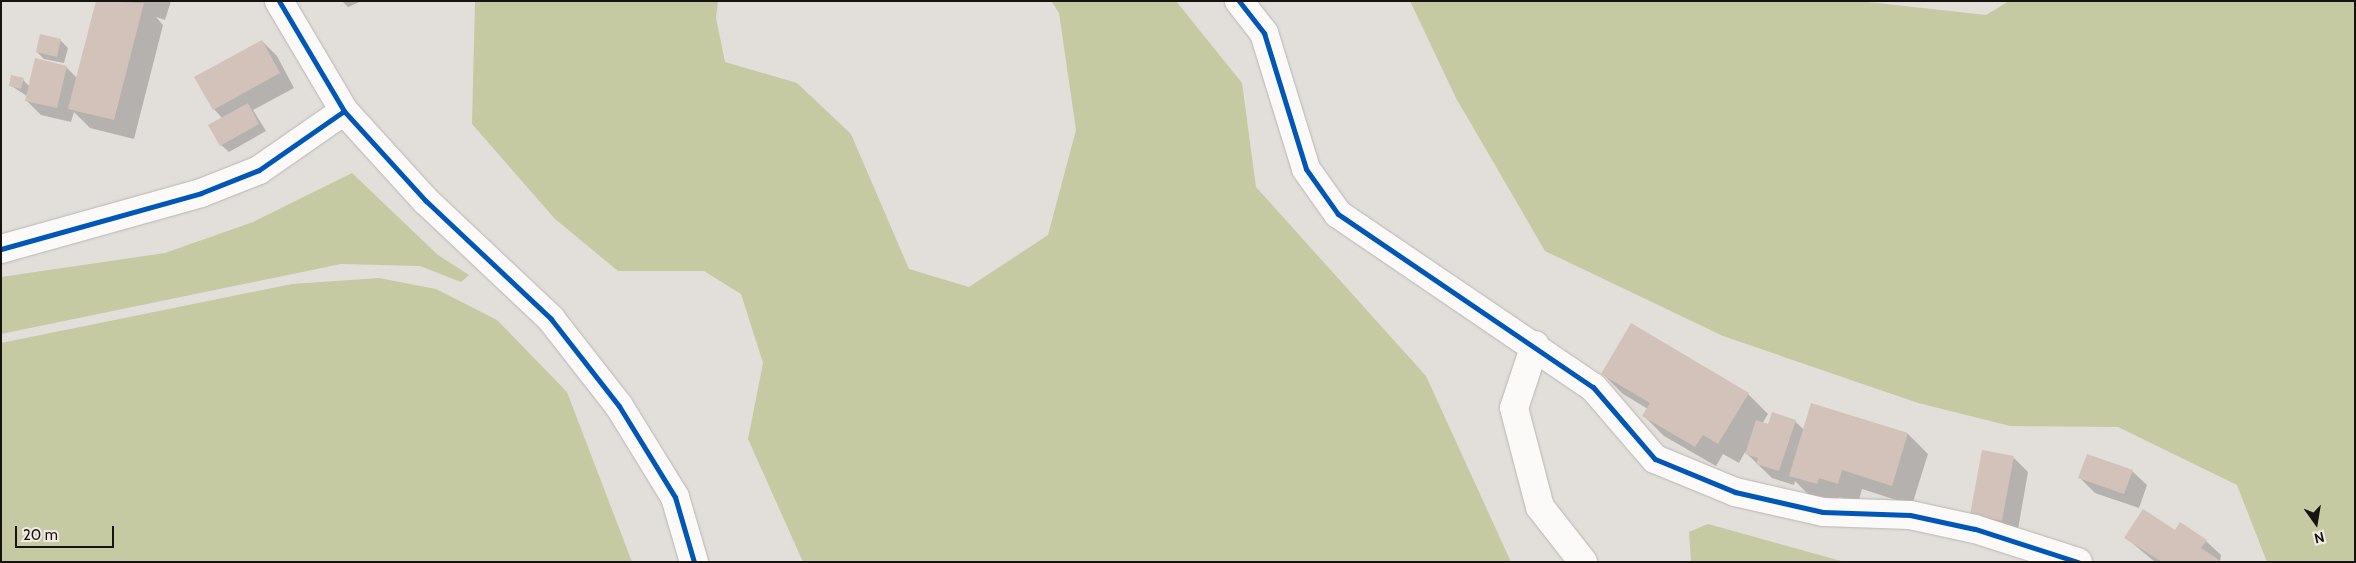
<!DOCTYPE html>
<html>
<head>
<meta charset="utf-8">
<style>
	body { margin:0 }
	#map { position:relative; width:2356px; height:563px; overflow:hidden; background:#e2deda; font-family:Cabin,sans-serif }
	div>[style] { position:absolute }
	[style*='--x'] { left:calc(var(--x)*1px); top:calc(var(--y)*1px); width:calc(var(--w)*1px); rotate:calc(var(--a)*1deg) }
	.green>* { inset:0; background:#c5caa3 }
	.shadow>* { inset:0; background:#0003 }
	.building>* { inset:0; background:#d2c2ba }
	.roads { filter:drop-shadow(0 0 1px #bab6b4) drop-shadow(0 0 1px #bab6b4) }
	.minor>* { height:28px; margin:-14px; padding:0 14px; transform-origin:14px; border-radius:14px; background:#fbfaf9 }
	.tertiary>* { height:28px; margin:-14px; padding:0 14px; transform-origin:14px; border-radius:14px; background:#fbfaf9 }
	.cycleway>* { height:5px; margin:-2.5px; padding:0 2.5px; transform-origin:2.5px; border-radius:2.5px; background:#0057b8 }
	span { translate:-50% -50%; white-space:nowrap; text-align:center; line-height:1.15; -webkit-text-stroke:5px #f2ebe5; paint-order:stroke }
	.frame { position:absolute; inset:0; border:2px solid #161311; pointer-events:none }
	.north { position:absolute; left:2291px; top:498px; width:50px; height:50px; -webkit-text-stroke:4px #f2ebe5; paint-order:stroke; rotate:167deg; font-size:14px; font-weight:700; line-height:20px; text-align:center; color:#161311 }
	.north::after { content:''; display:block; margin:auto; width:18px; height:22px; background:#161311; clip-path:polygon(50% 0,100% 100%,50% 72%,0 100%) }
	.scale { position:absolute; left:15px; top:526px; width:99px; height:22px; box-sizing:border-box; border:2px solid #161311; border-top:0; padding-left:6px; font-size:15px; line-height:18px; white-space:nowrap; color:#161311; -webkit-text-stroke:4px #f2ebe5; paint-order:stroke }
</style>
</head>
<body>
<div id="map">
	<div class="green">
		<div style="clip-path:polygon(475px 1px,718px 1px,716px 18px,725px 62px,797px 83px,851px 134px,909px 269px,969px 287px,1048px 235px,1076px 130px,1059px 13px,1051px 1px,1176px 1px,1242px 83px,1256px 187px,1426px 376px,1511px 562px,803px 562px,748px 439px,763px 363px,741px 294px,704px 271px,618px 271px,555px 219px,472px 124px)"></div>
		<div style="clip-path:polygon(1410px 1px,1859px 1px,1986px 15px,2009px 1px,2355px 1px,2355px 562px,2267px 562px,2237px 485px,2118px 427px,2010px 426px,1918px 403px,1723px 336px,1545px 251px,1456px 98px)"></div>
		<div style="clip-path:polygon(352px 173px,438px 255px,469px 275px,461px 282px,420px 266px,341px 264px,1px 334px,1px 277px,165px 253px,253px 222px)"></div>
		<div style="clip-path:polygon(379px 278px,436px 289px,497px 320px,567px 392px,632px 562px,1px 562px,1px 343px,292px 284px)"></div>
		<div style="clip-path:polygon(1708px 524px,1845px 562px,1691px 562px,1689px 532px)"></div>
	</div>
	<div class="shadow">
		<div style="clip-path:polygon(97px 1px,171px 1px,165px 20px,156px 17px,163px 25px,134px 139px,90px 128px,74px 112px,71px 122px,41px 115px,26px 100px,27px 96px,10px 85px,23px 80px,29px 86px,66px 67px,77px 78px)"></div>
		<div style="clip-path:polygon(342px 1px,362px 1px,348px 7px)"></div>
		<div style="clip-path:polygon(60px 40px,68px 48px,64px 63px,44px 59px,37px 52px)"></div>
		<div style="clip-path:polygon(262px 41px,277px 56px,294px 88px,253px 110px,266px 131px,229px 152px,221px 145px,223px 119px,214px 109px)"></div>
		<div style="clip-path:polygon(1603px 374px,1748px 394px,1768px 414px,1762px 424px,1769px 426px,1795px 421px,1804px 430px,1908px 434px,1928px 454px,1912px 505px,1862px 489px,1858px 503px,1839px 497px,1837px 504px,1810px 496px,1795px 481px,1794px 485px,1772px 478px,1745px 452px,1739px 463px,1723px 454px,1716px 466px,1664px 436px,1644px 416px,1648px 409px,1623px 394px)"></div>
		<div style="clip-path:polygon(2014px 458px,2028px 472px,2017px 535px,1972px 515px)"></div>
		<div style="clip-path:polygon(2132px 471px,2147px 485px,2139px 508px,2095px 493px,2080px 478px)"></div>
		<div style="clip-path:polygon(2176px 531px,2206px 541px,2221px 555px,2220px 562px,2155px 562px,2126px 538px)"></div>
	</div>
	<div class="building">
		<div style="clip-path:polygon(96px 1px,144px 3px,114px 120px,68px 109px)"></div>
		<div style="clip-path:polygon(40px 34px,61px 39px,57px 57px,36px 52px)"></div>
		<div style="clip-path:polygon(262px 40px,280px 73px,213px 110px,194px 77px)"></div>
		<div style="clip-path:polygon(35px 58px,67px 66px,57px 108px,25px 101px)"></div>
		<div style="clip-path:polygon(11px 75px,24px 78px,21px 89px,9px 86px)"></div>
		<div style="clip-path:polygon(248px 103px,259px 124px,220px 146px,208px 125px)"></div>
		<div style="clip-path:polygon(1631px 323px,1749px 393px,1718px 444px,1703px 435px,1695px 447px,1642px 416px,1650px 403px,1601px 374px)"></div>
		<div style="clip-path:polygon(1811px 403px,1908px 433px,1892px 486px,1842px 470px,1838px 484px,1819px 478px,1817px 484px,1789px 476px)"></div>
		<div style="clip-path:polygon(1772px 412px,1796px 420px,1779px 471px,1756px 464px,1758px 458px,1745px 454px,1756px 420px,1768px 424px)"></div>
		<div style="clip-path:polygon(1982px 450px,2014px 456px,2002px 521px,1970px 515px)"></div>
		<div style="clip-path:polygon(2087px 454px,2133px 470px,2124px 494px,2078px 478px)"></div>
		<div style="clip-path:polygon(2143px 509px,2175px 530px,2180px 522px,2207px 540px,2201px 548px,2222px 562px,2162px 562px,2124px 538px)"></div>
	</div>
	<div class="roads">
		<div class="minor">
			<div style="--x:1239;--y:1;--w:41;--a:52"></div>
			<div style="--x:1264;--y:33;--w:142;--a:72.8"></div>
			<div style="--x:1306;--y:169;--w:55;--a:54.6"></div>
			<div style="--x:1338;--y:214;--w:308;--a:34.2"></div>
			<div style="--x:1593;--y:387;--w:95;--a:49.3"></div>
			<div style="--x:1655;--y:459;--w:87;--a:22.4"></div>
			<div style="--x:1735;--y:492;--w:90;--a:12.8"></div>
			<div style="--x:1823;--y:512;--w:87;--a:2"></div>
			<div style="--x:1910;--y:515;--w:66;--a:12.2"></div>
			<div style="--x:1975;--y:529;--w:108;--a:17.8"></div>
			<div style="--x:1;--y:249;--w:208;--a:-15.6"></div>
			<div style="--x:201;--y:193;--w:62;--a:-21.6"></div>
			<div style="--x:259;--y:170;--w:103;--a:-34.8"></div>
			<div style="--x:1535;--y:345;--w:66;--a:108.4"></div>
			<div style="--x:1514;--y:408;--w:102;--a:75.3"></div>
			<div style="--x:1540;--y:507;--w:70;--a:52"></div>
		</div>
		<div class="tertiary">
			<div style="--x:279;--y:1;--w:128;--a:59.4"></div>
			<div style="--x:344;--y:111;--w:122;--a:47.7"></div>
			<div style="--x:426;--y:201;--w:172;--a:43.3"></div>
			<div style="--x:551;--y:319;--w:110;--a:52"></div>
			<div style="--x:619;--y:406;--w:107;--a:58.4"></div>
			<div style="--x:675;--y:497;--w:68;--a:73.7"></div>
		</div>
	</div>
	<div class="cycleway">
		<div style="--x:279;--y:1;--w:128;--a:59.4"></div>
		<div style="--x:344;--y:111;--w:122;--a:47.7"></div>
		<div style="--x:426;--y:201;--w:172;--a:43.3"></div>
		<div style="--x:551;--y:319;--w:110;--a:52"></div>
		<div style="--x:619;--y:406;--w:107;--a:58.4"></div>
		<div style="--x:675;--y:497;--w:68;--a:73.7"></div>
		<div style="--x:1239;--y:1;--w:41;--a:52"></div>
		<div style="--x:1264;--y:33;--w:142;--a:72.8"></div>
		<div style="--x:1306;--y:169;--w:55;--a:54.6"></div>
		<div style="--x:1338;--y:214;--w:308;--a:34.2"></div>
		<div style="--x:1593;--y:387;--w:95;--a:49.3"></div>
		<div style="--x:1655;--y:459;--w:87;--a:22.4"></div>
		<div style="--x:1735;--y:492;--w:90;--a:12.8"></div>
		<div style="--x:1823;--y:512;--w:87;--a:2"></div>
		<div style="--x:1910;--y:515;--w:66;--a:12.2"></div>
		<div style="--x:1975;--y:529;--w:108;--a:17.8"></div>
		<div style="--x:1;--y:249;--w:208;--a:-15.6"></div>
		<div style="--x:201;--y:193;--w:62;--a:-21.6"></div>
		<div style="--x:259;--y:170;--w:103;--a:-34.8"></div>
	</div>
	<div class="frame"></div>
	<div class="north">N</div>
	<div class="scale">20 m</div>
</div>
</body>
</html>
